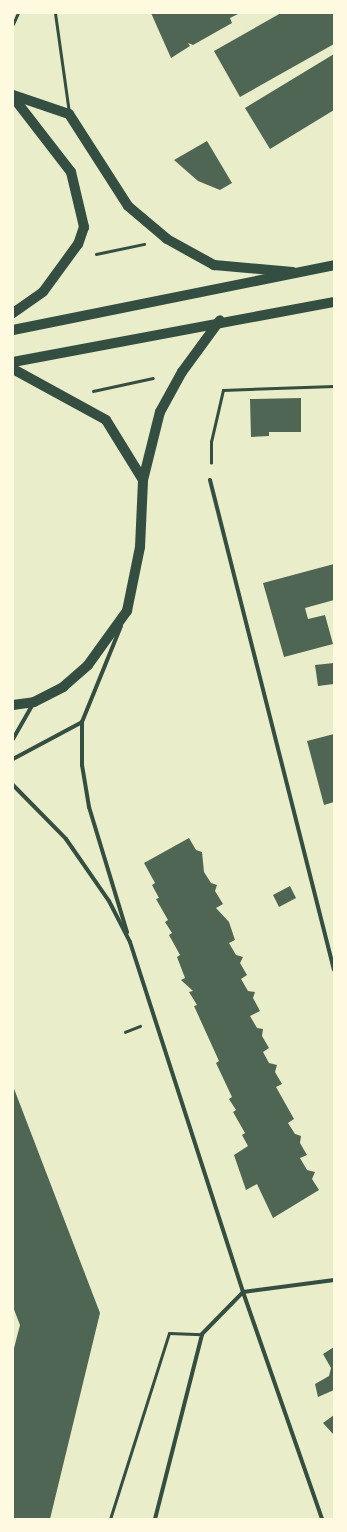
<!DOCTYPE html>
<html>
<head>
<meta charset="utf-8">
<style>
	body { margin:0 }
	#map { position:relative; width:347px; height:1532px; overflow:hidden; background:#e9edc9; font-family:"IBM Plex Serif",serif }
	div>[style] { position:absolute }
	[style*='--x'] { left:calc(var(--x)*1px); top:calc(var(--y)*1px); width:calc(var(--w)*1px); rotate:calc(var(--a)*1deg) }
	.building>* { inset:0; background:#4f6655 }
	.path>* { height:2.5px; margin:-1.25px; padding:0 1.25px; transform-origin:1.25px; border-radius:1.25px; background:#344e41 }
	.service>* { height:3px; margin:-1.5px; padding:0 1.5px; transform-origin:1.5px; border-radius:1.5px; background:#344e41 }
	.minor>* { height:4px; margin:-2px; padding:0 2px; transform-origin:2px; border-radius:2px; background:#344e41 }
	.primary>* { height:10px; margin:-5px; padding:0 5px; transform-origin:5px; border-radius:5px; background:#344e41 }
	span { translate:-50% -50%; white-space:nowrap; text-align:center; line-height:1.15; -webkit-text-stroke:3px #fefae0; paint-order:stroke }
	.frame { position:absolute; inset:0; border:14px solid #fefae0; pointer-events:none }
</style>
</head>
<body>
<div id="map">
	<div class="building">
		<div style="clip-path:polygon(151px 13px,240px 13px,230px 18px,232px 23px,193px 45px,188px 43px,190px 46px,171px 58px)"></div>
		<div style="clip-path:polygon(281px 13px,334px 13px,334px 44px,240px 97px,214px 51px)"></div>
		<div style="clip-path:polygon(334px 54px,334px 110px,270px 149px,245px 108px)"></div>
		<div style="clip-path:polygon(207px 141px,232px 183px,220px 190px,198px 181px,174px 160px)"></div>
		<div style="clip-path:polygon(301px 398px,301px 432px,269px 432px,269px 436px,251px 437px,250px 399px)"></div>
		<div style="clip-path:polygon(334px 564px,334px 600px,305px 608px,308px 619px,325px 615px,333px 644px,284px 657px,263px 583px)"></div>
		<div style="clip-path:polygon(334px 663px,334px 684px,318px 686px,315px 665px)"></div>
		<div style="clip-path:polygon(334px 734px,334px 802px,324px 805px,307px 741px)"></div>
		<div style="clip-path:polygon(189px 838px,196px 850px,202px 852px,204px 872px,211px 883px,217px 885px,215px 891px,223px 904px,216px 908px,229px 922px,235px 940px,229px 943px,236px 955px,243px 957px,240px 963px,247px 975px,241px 979px,248px 991px,255px 992px,253px 998px,260px 1011px,250px 1016px,257px 1028px,263px 1029px,262px 1036px,269px 1048px,263px 1052px,269px 1063px,277px 1065px,275px 1072px,282px 1084px,276px 1087px,294px 1119px,288px 1123px,295px 1134px,301px 1136px,300px 1143px,307px 1155px,300px 1158px,307px 1170px,315px 1172px,312px 1179px,319px 1190px,273px 1218px,257px 1184px,246px 1190px,234px 1155px,248px 1146px,242px 1135px,245px 1133px,233px 1112px,236px 1110px,229px 1099px,232px 1097px,216px 1063px,219px 1061px,194px 1006px,197px 1005px,189px 992px,193px 991px,181px 980px,185px 978px,177px 957px,180px 955px,169px 935px,172px 933px,165px 922px,168px 920px,156px 899px,159px 898px,152px 885px,155px 883px,144px 863px)"></div>
		<div style="clip-path:polygon(290px 886px,296px 898px,279px 907px,273px 895px)"></div>
		<div style="clip-path:polygon(13px 1086px,100px 1313px,50px 1519px,13px 1519px,13px 1352px,20px 1325px,13px 1307px)"></div>
		<div style="clip-path:polygon(334px 1347px,334px 1390px,318px 1397px,315px 1384px,329px 1376px,331px 1368px,323px 1354px)"></div>
		<div style="clip-path:polygon(334px 1415px,334px 1435px,323px 1423px)"></div>
	</div>
	<div class="path">
		<div style="--x:96;--y:254;--w:49;--a:-11.8"></div>
		<div style="--x:93;--y:391;--w:61;--a:-12.2"></div>
		<div style="--x:211;--y:463;--w:21;--a:-90"></div>
		<div style="--x:211;--y:442;--w:53;--a:-77"></div>
		<div style="--x:223;--y:390;--w:111;--a:-2.1"></div>
		<div style="--x:125;--y:1032;--w:16;--a:-22"></div>
	</div>
	<div class="service">
		<div style="--x:55;--y:13;--w:100;--a:82"></div>
		<div style="--x:13;--y:24;--w:12;--a:-66"></div>
		<div style="--x:110;--y:1519;--w:195;--a:-72.4"></div>
		<div style="--x:169;--y:1333;--w:33;--a:2"></div>
	</div>
	<div class="minor">
		<div style="--x:210;--y:480;--w:505;--a:75.8"></div>
		<div style="--x:121;--y:626;--w:104;--a:112.1"></div>
		<div style="--x:82;--y:722;--w:43;--a:90"></div>
		<div style="--x:82;--y:765;--w:43;--a:80.5"></div>
		<div style="--x:89;--y:807;--w:131;--a:73.1"></div>
		<div style="--x:13;--y:739;--w:40;--a:-60.3"></div>
		<div style="--x:13;--y:759;--w:78;--a:-28.2"></div>
		<div style="--x:13;--y:785;--w:76;--a:45.5"></div>
		<div style="--x:66;--y:839;--w:75;--a:55.3"></div>
		<div style="--x:109;--y:901;--w:46;--a:62.9"></div>
		<div style="--x:130;--y:942;--w:368;--a:72.1"></div>
		<div style="--x:243;--y:1292;--w:240;--a:70.8"></div>
		<div style="--x:243;--y:1292;--w:92;--a:-7.5"></div>
		<div style="--x:155;--y:1519;--w:191;--a:-75.7"></div>
		<div style="--x:202;--y:1334;--w:59;--a:-45.7"></div>
	</div>
	<div class="primary">
		<div style="--x:13;--y:95;--w:59;--a:18.7"></div>
		<div style="--x:69;--y:114;--w:109;--a:57.3"></div>
		<div style="--x:128;--y:206;--w:51;--a:40.2"></div>
		<div style="--x:167;--y:239;--w:54;--a:29"></div>
		<div style="--x:214;--y:265;--w:79;--a:5.1"></div>
		<div style="--x:13;--y:97;--w:95;--a:52.3"></div>
		<div style="--x:71;--y:172;--w:57;--a:76.7"></div>
		<div style="--x:84;--y:227;--w:18;--a:109"></div>
		<div style="--x:78;--y:244;--w:59;--a:126.1"></div>
		<div style="--x:43;--y:292;--w:37;--a:145"></div>
		<div style="--x:13;--y:330;--w:328;--a:-11.4"></div>
		<div style="--x:13;--y:362;--w:327;--a:-10.6"></div>
		<div style="--x:13;--y:369;--w:106;--a:28.7"></div>
		<div style="--x:106;--y:420;--w:70;--a:58.3"></div>
		<div style="--x:13;--y:705;--w:21;--a:-8"></div>
		<div style="--x:34;--y:702;--w:33;--a:-27"></div>
		<div style="--x:63;--y:687;--w:33;--a:-41"></div>
		<div style="--x:88;--y:665;--w:67;--a:-54.2"></div>
		<div style="--x:127;--y:611;--w:65;--a:-78.5"></div>
		<div style="--x:140;--y:547;--w:67;--a:-87.4"></div>
		<div style="--x:143;--y:480;--w:70;--a:-76"></div>
		<div style="--x:160;--y:412;--w:46;--a:-61.2"></div>
		<div style="--x:182;--y:372;--w:64;--a:-53.8"></div>
	</div>
	<div class="frame"></div>
</div>
</body>
</html>
